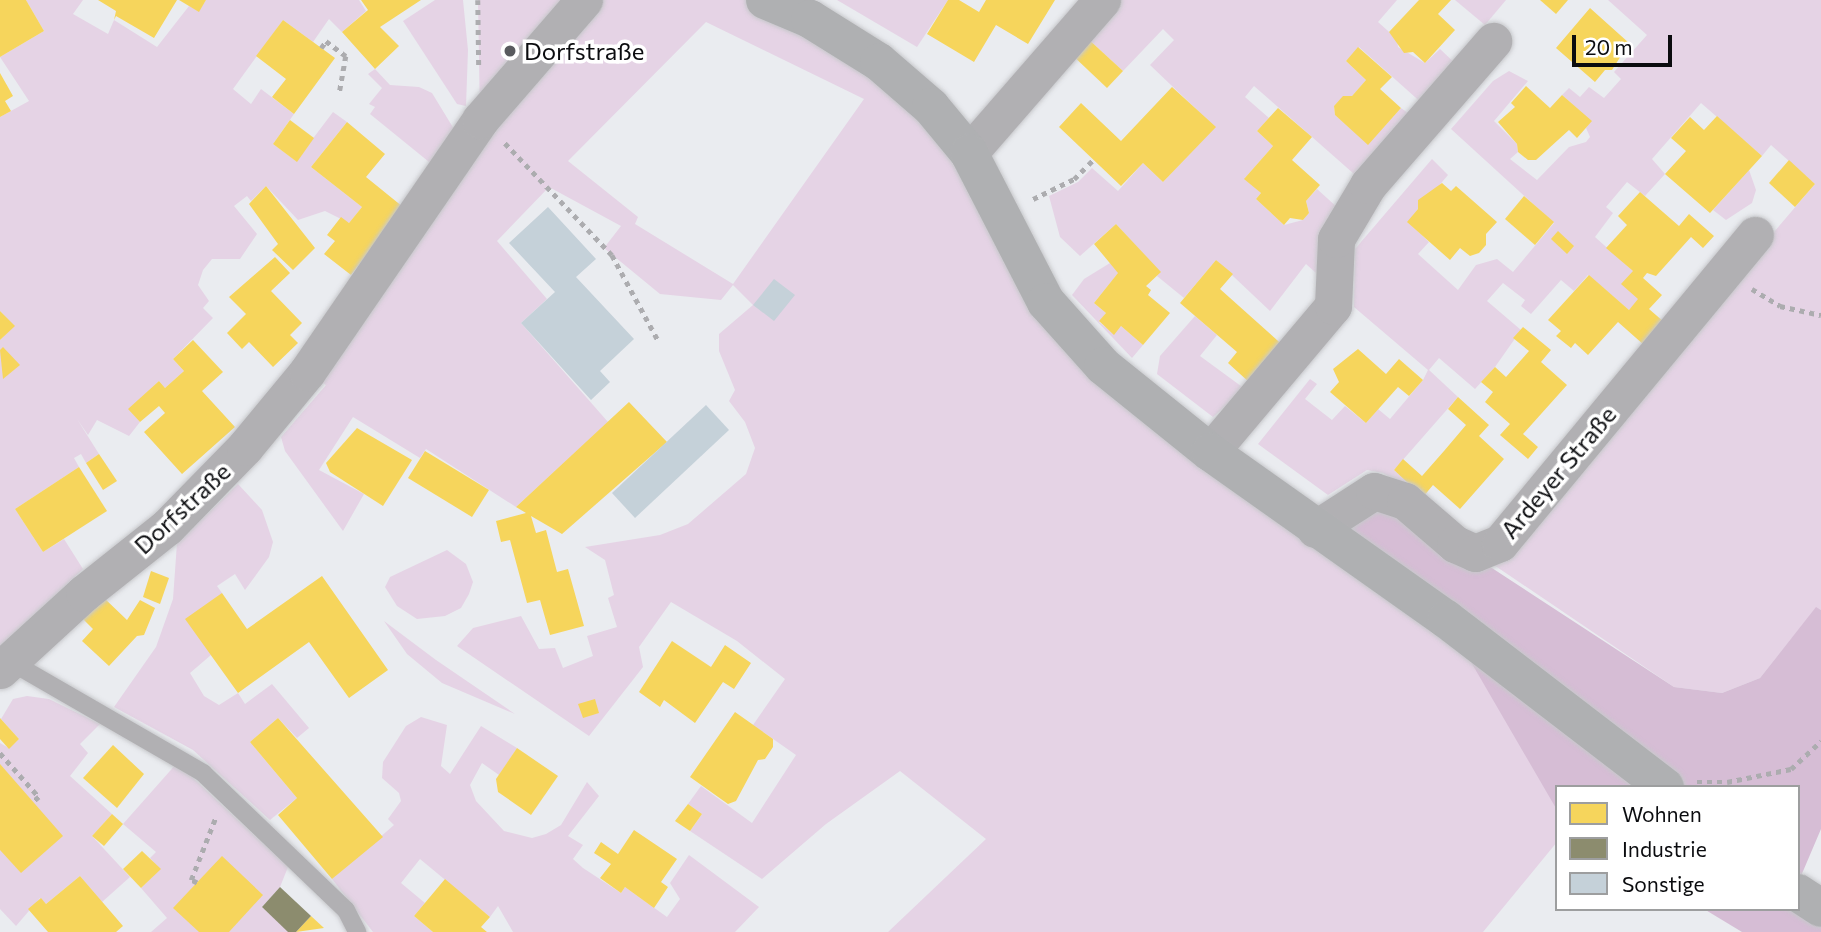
<!DOCTYPE html>
<html>
<head>
<meta charset="utf-8">
<style>
	body { margin:0 }
	#map { position:relative; width:1821px; height:932px; overflow:hidden; background:#eaecf0; font-family:Commissioner,sans-serif }
	div>[style] { position:absolute }
	[style*='--x'] { left:calc(var(--x)*1px); top:calc(var(--y)*1px); width:calc(var(--w)*1px); rotate:calc(var(--a)*1deg) }
	.green>* { inset:0; background:#e5d3e5 }
	.forest>* { inset:0; background:#d6bdd5 }
	.homes>* { inset:0; background:#f6d55c }
	.industry>* { inset:0; background:#8c8c6e }
	.building>* { inset:0; background:#c5d1d9 }
	.path>* { height:4.5px; margin-top:-2.25px; transform-origin:0; background:repeating-linear-gradient(90deg,#acacaf 0 5px,transparent 0 10px) }
	.roads { filter:drop-shadow(0 0 2px #c7c8cb) drop-shadow(0 0 2px #c7c8cb) }
	.lane>* { height:18px; margin:-9px; padding:0 9px; transform-origin:9px; border-radius:9px; background:#b1b0b3 }
	.street>* { height:37px; margin:-18.5px; padding:0 18.5px; transform-origin:18.5px; border-radius:18.5px; background:#b1b0b3 }
	.secondary>* { height:38px; margin:-19px; padding:0 19px; transform-origin:19px; border-radius:19px; background:#afb0b2 }
	.dots>* { width:19px; height:19px; translate:-50% -50%; box-sizing:border-box; border:4px solid #fff; border-radius:50% }
	span { translate:-50% -50%; white-space:nowrap; text-align:center; line-height:1.15; -webkit-text-stroke:7px #fff; paint-order:stroke }
	.poi-label { font-size:24px; color:#0b0c0f }
	.left { translate:0 -50%; text-align:left }
	.street-label { font-size:24px; color:#0b0c0f }
	.legend { position:absolute; left:1555px; top:785px; width:245px; height:126px; box-sizing:border-box; background:#fff; border:2px solid #9d9e9f; margin:0; padding:9px 12px; list-style:none; font-size:21px; color:#0b0c0f }
	.legend li { display:flex; align-items:center; gap:14px; height:35px }
	.legend b { width:35px; border:2px solid #9d9e9f }
	.scale { position:absolute; left:1572px; top:35px; width:100px; height:32px; box-sizing:border-box; border:4px solid #0b0c0f; border-top:0; padding-left:9px; font-size:21px; line-height:24px; white-space:nowrap; color:#0b0c0f; -webkit-text-stroke:5px #fff; paint-order:stroke }
</style>
</head>
<body>
<div id="map">
	<div class="green">
		<div style="clip-path:polygon(26px 0,83px 0,73px 14px,108px 34px,114px 20px,157px 47px,189px 6px,199px 11px,206px 0,359px 0,366px 11px,342px 32px,329px 19px,313px 42px,283px 20px,233px 89px,251px 104px,261px 89px,294px 114px,273px 144px,296px 161px,333px 112px,347px 122px,311px 167px,362px 207px,349px 223px,325px 211px,298px 220px,266px 186px,251px 201px,247px 196px,234px 206px,257px 234px,240px 259px,212px 259px,203px 270px,198px 285px,209px 301px,203px 308px,213px 318px,173px 359px,184px 371px,165px 388px,159px 381px,129px 409px,140px 422px,129px 436px,97px 420px,88px 435px,77px 419px,99px 454px,86px 463px,81px 454px,74px 458px,79px 467px,15px 509px,43px 552px,64px 539px,83px 569px,0 647px,0 340px,14px 326px,0 311px,0 117px,29px 101px,0 57px,44px 31px)"></div>
		<div style="clip-path:polygon(435px 0,463px 0,468px 50px,466px 106px,457px 104px,403px 21px)"></div>
		<div style="clip-path:polygon(evenodd,478px 0,765px 0,898px 77px,1046px 302px,1446px 619px,1557px 787px,1557px 842px,1483px 932px,888px 932px,986px 839px,900px 771px,826px 824px,762px 879px,690px 831px,702px 814px,688px 804px,701px 786px,752px 823px,796px 755px,753px 725px,785px 679px,737px 641px,671px 602px,639px 647px,643px 667px,589px 736px,457px 646px,473px 628px,521px 616px,539px 649px,555px 648px,563px 668px,593px 656px,587px 636px,617px 627px,608px 598px,614px 595px,605px 560px,585px 547px,660px 535px,688px 524px,746px 474px,755px 448px,745px 422px,729px 401px,735px 390px,719px 351px,719px 334px,753px 305px,733px 285px,721px 300px,660px 294px,604px 248px,621px 226px,549px 187px,497px 241px,547px 299px,521px 323px,608px 422px,516px 507px,426px 449px,420px 458px,353px 417px,319px 470px,364px 494px,343px 531px,285px 451px,281px 437px,326px 385px,307px 372px,480px 120px,478px 0,706px 22px,864px 99px,733px 284px,635px 224px,638px 217px,568px 161px,706px 22px)"></div>
		<div style="clip-path:polygon(837px 0,948px 0,917px 47px)"></div>
		<div style="clip-path:polygon(1119px 0,1397px 0,1378px 22px,1397px 39px,1398px 47px,1425px 63px,1440px 49px,1459px 67px,1425px 106px,1359px 47px,1346px 61px,1366px 80px,1352px 96px,1343px 97px,1334px 106px,1335px 115px,1368px 144px,1401px 108px,1416px 119px,1362px 181px,1254px 86px,1245px 97px,1269px 118px,1257px 131px,1273px 146px,1245px 178px,1261px 193px,1256px 199px,1284px 225px,1303px 220px,1309px 213px,1306px 201px,1317px 189px,1338px 208px,1316px 273px,1306px 264px,1270px 311px,1216px 260px,1184px 298px,1157px 276px,1160px 272px,1116px 224px,1080px 256px,1060px 237px,1049px 196px,1078px 182px,1092px 168px,1118px 191px,1143px 163px,1163px 182px,1215px 127px,1150px 65px,1174px 40px,1163px 29px,1123px 71px,1086px 37px)"></div>
		<div style="clip-path:polygon(1455px 0,1506px 0,1485px 25px)"></div>
		<div style="clip-path:polygon(1608px 0,1821px 0,1821px 610px,1816px 608px,1760px 678px,1722px 693px,1674px 687px,1491px 563px,1815px 184px,1771px 145px,1762px 156px,1701px 103px,1652px 159px,1665px 174px,1645px 196px,1627px 182px,1606px 207px,1613px 213px,1595px 237px,1633px 271px,1639px 300px,1629px 310px,1588px 275px,1574px 291px,1561px 280px,1531px 314px,1521px 306px,1525px 300px,1503px 283px,1487px 301px,1521px 330px,1495px 367px,1475px 389px,1439px 358px,1429px 370px,1458px 397px,1394px 470px,1423px 497px,1383px 473px,1367px 470px,1328px 495px,1258px 444px,1310px 379px,1317px 384px,1305px 399px,1332px 420px,1345px 406px,1366px 423px,1378px 409px,1390px 419px,1423px 380px,1428px 370px,1354px 307px,1355px 249px,1432px 159px,1448px 175px,1431px 195px,1418px 200px,1418px 209px,1408px 222px,1429px 242px,1418px 254px,1458px 290px,1476px 265px,1497px 259px,1513px 272px,1554px 223px,1451px 129px,1493px 81px,1509px 71px,1528px 81px,1494px 121px,1517px 144px,1518px 152px,1510px 159px,1537px 180px,1569px 147px,1586px 142px,1590px 137px,1586px 128px,1591px 121px,1562px 95px,1569px 88px,1580px 97px,1589px 87px,1604px 98px,1621px 79px,1614px 72px,1647px 35px)"></div>
		<div style="clip-path:polygon(375px 69px,390px 85px,419px 87px,432px 93px,457px 134px,434px 166px,370px 114px,375px 107px,369px 104px,382px 88px,368px 74px)"></div>
		<div style="clip-path:polygon(1749px 170px,1756px 190px,1752px 203px,1726px 220px,1713px 210px)"></div>
		<div style="clip-path:polygon(1110px 263px,1120px 271px,1094px 303px,1106px 313px,1099px 322px,1114px 334px,1121px 326px,1143px 345px,1132px 358px,1072px 295px,1084px 279px)"></div>
		<div style="clip-path:polygon(1195px 316px,1217px 335px,1200px 356px,1245px 389px,1213px 417px,1157px 374px,1160px 356px)"></div>
		<div style="clip-path:polygon(238px 484px,262px 510px,273px 542px,269px 557px,245px 590px,235px 574px,217px 586px,222px 593px,211px 655px,190px 673px,204px 696px,219px 705px,238px 693px,245px 704px,272px 684px,309px 728px,297px 738px,278px 718px,250px 742px,297px 798px,270px 820px,193px 750px,114px 707px,156px 647px,173px 599px,177px 543px)"></div>
		<div style="clip-path:polygon(447px 550px,466px 564px,473px 582px,469px 594px,461px 608px,445px 616px,417px 619px,397px 606px,385px 587px,390px 577px)"></div>
		<div style="clip-path:polygon(384px 621px,436px 660px,515px 714px,442px 683px,407px 654px)"></div>
		<div style="clip-path:polygon(27px 696px,49px 699px,100px 724px,80px 744px,88px 753px,70px 776px,112px 814px,92px 836px,130px 877px,102px 902px,80px 876px,46px 904px,40px 898px,16px 926px,0 909px,0 743px,9px 748px,19px 739px,1px 719px,13px 699px)"></div>
		<div style="clip-path:polygon(421px 717px,447px 725px,441px 766px,450px 774px,481px 726px,517px 748px,499px 775px,482px 763px,470px 785px,476px 801px,504px 831px,532px 838px,546px 834px,561px 825px,587px 782px,599px 796px,568px 836px,583px 845px,573px 859px,583px 868px,621px 893px,625px 887px,667px 917px,680px 899px,670px 883px,689px 855px,759px 907px,735px 932px,513px 932px,498px 906px,490px 917px,420px 859px,401px 883px,425px 903px,414px 916px,433px 932px,373px 932px,332px 879px,394px 825px,388px 819px,401px 801px,399px 793px,382px 778px,383px 762px,406px 726px)"></div>
		<div style="clip-path:polygon(177px 763px,288px 867px,280px 887px,262px 907px,289px 932px,151px 932px,167px 918px,141px 888px,160px 869px,150px 858px,156px 852px,123px 824px)"></div>
	</div>
	<div class="forest">
		<div style="clip-path:polygon(1374px 491px,1674px 687px,1722px 693px,1760px 678px,1816px 607px,1821px 610px,1821px 829px,1798px 883px,1798px 787px,1557px 787px,1557px 810px,1446px 619px,1315px 529px)"></div>
		<div style="clip-path:polygon(1821px 908px,1821px 932px,1742px 932px,1704px 909px)"></div>
	</div>
	<div class="homes">
		<div style="clip-path:polygon(0 0,26px 0,44px 31px,0 57px)"></div>
		<div style="clip-path:polygon(98px 0,177px 0,154px 38px,116px 16px,114px 20px,116px 11px)"></div>
		<div style="clip-path:polygon(179px 0,206px 0,199px 12px)"></div>
		<div style="clip-path:polygon(361px 0,421px 0,380px 27px,399px 46px,375px 69px,342px 32px,368px 10px)"></div>
		<div style="clip-path:polygon(948px 0,959px 0,979px 12px,986px 0,1055px 0,1028px 44px,996px 25px,974px 62px,927px 34px)"></div>
		<div style="clip-path:polygon(1419px 0,1451px 0,1438px 14px,1455px 30px,1425px 63px,1413px 52px,1404px 53px,1389px 32px)"></div>
		<div style="clip-path:polygon(1540px 0,1568px 0,1556px 14px)"></div>
		<div style="clip-path:polygon(1590px 8px,1629px 43px,1612px 70px,1605px 70px,1595px 82px,1556px 48px)"></div>
		<div style="clip-path:polygon(283px 20px,335px 58px,294px 114px,272px 97px,286px 79px,256px 56px)"></div>
		<div style="clip-path:polygon(1086px 37px,1123px 71px,1107px 88px,1070px 53px)"></div>
		<div style="clip-path:polygon(1358px 47px,1392px 77px,1380px 89px,1401px 108px,1368px 145px,1335px 115px,1334px 106px,1343px 96px,1352px 96px,1366px 80px,1346px 61px)"></div>
		<div style="clip-path:polygon(0 73px,13px 96px,5px 101px,11px 111px,0 117px)"></div>
		<div style="clip-path:polygon(1526px 86px,1550px 108px,1562px 95px,1592px 121px,1577px 138px,1569px 130px,1536px 160px,1528px 160px,1518px 152px,1517px 144px,1498px 122px,1515px 107px,1511px 103px)"></div>
		<div style="clip-path:polygon(1172px 87px,1216px 127px,1163px 182px,1143px 163px,1121px 186px,1059px 127px,1081px 103px,1121px 141px)"></div>
		<div style="clip-path:polygon(1278px 108px,1312px 137px,1292px 160px,1320px 185px,1306px 201px,1309px 213px,1303px 220px,1290px 218px,1284px 225px,1256px 199px,1261px 193px,1244px 179px,1273px 146px,1257px 131px)"></div>
		<div style="clip-path:polygon(1717px 116px,1762px 156px,1710px 213px,1665px 174px,1686px 151px,1671px 138px,1690px 117px,1704px 130px)"></div>
		<div style="clip-path:polygon(290px 120px,314px 138px,297px 162px,273px 144px)"></div>
		<div style="clip-path:polygon(347px 122px,385px 154px,366px 177px,403px 207px,351px 275px,324px 254px,335px 241px,327px 235px,341px 217px,349px 223px,362px 207px,311px 167px)"></div>
		<div style="clip-path:polygon(1789px 160px,1815px 184px,1795px 207px,1769px 183px)"></div>
		<div style="clip-path:polygon(1442px 183px,1451px 191px,1456px 186px,1497px 222px,1486px 234px,1486px 245px,1479px 253px,1470px 256px,1460px 248px,1450px 260px,1407px 222px,1418px 209px,1418px 200px)"></div>
		<div style="clip-path:polygon(266px 186px,315px 248px,293px 270px,272px 250px,278px 244px,249px 204px)"></div>
		<div style="clip-path:polygon(1640px 192px,1679px 226px,1689px 214px,1714px 236px,1703px 248px,1691px 237px,1656px 276px,1647px 273px,1643px 278px,1662px 295px,1649px 309px,1664px 322px,1644px 345px,1618px 322px,1588px 355px,1575px 343px,1571px 348px,1556px 336px,1561px 331px,1548px 320px,1589px 275px,1629px 310px,1638px 299px,1621px 284px,1633px 271px,1606px 248px,1627px 225px,1618px 216px)"></div>
		<div style="clip-path:polygon(1524px 196px,1554px 222px,1535px 245px,1505px 219px)"></div>
		<div style="clip-path:polygon(1116px 224px,1161px 272px,1146px 286px,1151px 290px,1148px 295px,1170px 313px,1143px 345px,1121px 326px,1114px 335px,1099px 321px,1106px 313px,1094px 303px,1118px 273px,1094px 244px)"></div>
		<div style="clip-path:polygon(1558px 231px,1574px 246px,1567px 254px,1551px 239px)"></div>
		<div style="clip-path:polygon(275px 257px,290px 273px,271px 291px,302px 323px,290px 335px,298px 343px,273px 367px,249px 342px,242px 349px,227px 333px,246px 314px,229px 297px)"></div>
		<div style="clip-path:polygon(1216px 260px,1233px 274px,1220px 289px,1287px 349px,1250px 383px,1228px 363px,1237px 352px,1180px 303px)"></div>
		<div style="clip-path:polygon(0 311px,15px 326px,0 340px)"></div>
		<div style="clip-path:polygon(1523px 327px,1551px 350px,1541px 362px,1567px 385px,1523px 434px,1538px 447px,1528px 459px,1500px 435px,1510px 424px,1485px 402px,1493px 392px,1481px 382px,1495px 367px,1506px 377px,1529px 351px,1513px 338px)"></div>
		<div style="clip-path:polygon(193px 340px,223px 372px,202px 391px,235px 427px,182px 474px,144px 432px,165px 413px,159px 406px,140px 422px,128px 409px,159px 381px,165px 388px,184px 371px,173px 359px)"></div>
		<div style="clip-path:polygon(3px 347px,20px 365px,3px 379px,0 350px)"></div>
		<div style="clip-path:polygon(1358px 349px,1386px 374px,1399px 359px,1423px 380px,1409px 396px,1398px 387px,1366px 423px,1330px 392px,1339px 382px,1333px 369px)"></div>
		<div style="clip-path:polygon(1458px 397px,1489px 425px,1479px 436px,1504px 459px,1460px 509px,1433px 485px,1423px 497px,1394px 470px,1403px 459px,1422px 476px,1444px 451px,1466px 425px,1448px 409px)"></div>
		<div style="clip-path:polygon(629px 402px,667px 442px,562px 534px,531px 516px,536px 533px,546px 530px,557px 572px,568px 569px,584px 626px,550px 635px,540px 600px,527px 603px,510px 540px,501px 542px,496px 521px,526px 513px,516px 507px)"></div>
		<div style="clip-path:polygon(357px 428px,412px 460px,383px 506px,330px 472px,326px 463px)"></div>
		<div style="clip-path:polygon(425px 451px,489px 490px,472px 517px,408px 478px)"></div>
		<div style="clip-path:polygon(99px 454px,117px 481px,103px 490px,86px 463px)"></div>
		<div style="clip-path:polygon(79px 467px,107px 511px,43px 552px,15px 509px)"></div>
		<div style="clip-path:polygon(151px 571px,169px 578px,160px 604px,143px 597px)"></div>
		<div style="clip-path:polygon(322px 576px,388px 670px,349px 698px,309px 642px,238px 693px,185px 619px,222px 593px,247px 629px)"></div>
		<div style="clip-path:polygon(103px 597px,127px 620px,140px 600px,155px 608px,144px 635px,137px 636px,109px 666px,82px 641px,93px 629px,83px 619px)"></div>
		<div style="clip-path:polygon(672px 641px,711px 667px,725px 645px,751px 663px,734px 689px,723px 682px,695px 723px,664px 700px,660px 707px,639px 692px)"></div>
		<div style="clip-path:polygon(595px 699px,599px 713px,583px 718px,578px 704px)"></div>
		<div style="clip-path:polygon(735px 712px,773px 739px,773px 747px,765px 759px,758px 760px,736px 801px,728px 804px,690px 777px)"></div>
		<div style="clip-path:polygon(0 718px,19px 739px,9px 749px,0 739px)"></div>
		<div style="clip-path:polygon(278px 718px,383px 837px,332px 879px,278px 815px,297px 798px,250px 742px)"></div>
		<div style="clip-path:polygon(113px 745px,144px 774px,117px 808px,83px 778px)"></div>
		<div style="clip-path:polygon(517px 748px,558px 776px,531px 815px,498px 792px,496px 779px)"></div>
		<div style="clip-path:polygon(0 764px,63px 836px,21px 873px,0 850px)"></div>
		<div style="clip-path:polygon(688px 804px,702px 814px,690px 831px,675px 821px)"></div>
		<div style="clip-path:polygon(112px 814px,123px 824px,104px 846px,92px 836px)"></div>
		<div style="clip-path:polygon(634px 830px,677px 859px,661px 882px,668px 887px,654px 908px,625px 887px,621px 893px,600px 878px,611px 864px,594px 853px,601px 842px,618px 854px)"></div>
		<div style="clip-path:polygon(142px 851px,161px 869px,141px 888px,123px 869px)"></div>
		<div style="clip-path:polygon(222px 856px,263px 895px,229px 932px,199px 932px,173px 908px)"></div>
		<div style="clip-path:polygon(80px 876px,123px 926px,116px 932px,48px 932px,28px 909px,41px 898px,46px 904px)"></div>
		<div style="clip-path:polygon(445px 879px,490px 917px,481px 927px,487px 932px,433px 932px,414px 916px)"></div>
		<div style="clip-path:polygon(311px 916px,324px 928px,296px 932px)"></div>
	</div>
	<div class="industry">
		<div style="clip-path:polygon(280px 887px,311px 916px,296px 932px,288px 932px,262px 907px)"></div>
	</div>
	<div class="building">
		<div style="clip-path:polygon(548px 207px,596px 259px,576px 277px,634px 339px,600px 371px,610px 382px,591px 400px,521px 323px,555px 292px,509px 243px)"></div>
		<div style="clip-path:polygon(774px 279px,795px 295px,774px 321px,753px 305px)"></div>
		<div style="clip-path:polygon(706px 405px,729px 430px,635px 518px,612px 493px)"></div>
	</div>
	<div class="path">
		<div style="--x:478;--y:0;--w:69;--a:89.2"></div>
		<div style="--x:321;--y:48;--w:9;--a:-54"></div>
		<div style="--x:326;--y:41;--w:25;--a:37"></div>
		<div style="--x:346;--y:56;--w:39;--a:100"></div>
		<div style="--x:505;--y:143;--w:155;--a:46.3"></div>
		<div style="--x:612;--y:255;--w:99;--a:61.6"></div>
		<div style="--x:1033;--y:199;--w:46;--a:-26"></div>
		<div style="--x:1074;--y:179;--w:27;--a:-45"></div>
		<div style="--x:1752;--y:289;--w:33;--a:31"></div>
		<div style="--x:1780;--y:306;--w:42;--a:12.4"></div>
		<div style="--x:0;--y:753;--w:59;--a:48.4"></div>
		<div style="--x:39;--y:797;--w:8;--a:140"></div>
		<div style="--x:1697;--y:782;--w:30;--a:0"></div>
		<div style="--x:1727;--y:782;--w:65;--a:-11.5"></div>
		<div style="--x:1791;--y:769;--w:41;--a:-43"></div>
		<div style="--x:197;--y:883;--w:7;--a:-153"></div>
		<div style="--x:191;--y:880;--w:66;--a:-68.5"></div>
	</div>
	<div class="roads">
		<div class="lane">
			<div style="--x:11;--y:662;--w:222;--a:30"></div>
			<div style="--x:203;--y:773;--w:198;--a:43.8"></div>
			<div style="--x:346;--y:910;--w:25;--a:63"></div>
		</div>
		<div class="street">
			<div style="--x:969;--y:153;--w:203;--a:-49"></div>
			<div style="--x:1210;--y:452;--w:191;--a:-49.9"></div>
			<div style="--x:1333;--y:306;--w:67;--a:-87.4"></div>
			<div style="--x:1336;--y:239;--w:63;--a:-59.3"></div>
			<div style="--x:1368;--y:185;--w:191;--a:-49"></div>
			<div style="--x:1315;--y:529;--w:70;--a:-32.8"></div>
			<div style="--x:1374;--y:491;--w:33;--a:18"></div>
			<div style="--x:1405;--y:501;--w:66;--a:40.7"></div>
			<div style="--x:1455;--y:544;--w:22;--a:24"></div>
			<div style="--x:1475;--y:553;--w:27;--a:-22"></div>
			<div style="--x:1500;--y:543;--w:400;--a:-50.4"></div>
			<div style="--x:0;--y:670;--w:114;--a:-42.5"></div>
			<div style="--x:84;--y:593;--w:106;--a:-38.5"></div>
			<div style="--x:167;--y:527;--w:112;--a:-45.7"></div>
			<div style="--x:245;--y:447;--w:97;--a:-50.4"></div>
			<div style="--x:307;--y:372;--w:306;--a:-55.5"></div>
			<div style="--x:480;--y:120;--w:159;--a:-49.1"></div>
		</div>
		<div class="secondary">
			<div style="--x:765;--y:0;--w:49;--a:22.9"></div>
			<div style="--x:810;--y:19;--w:81;--a:31.9"></div>
			<div style="--x:879;--y:62;--w:69;--a:40.9"></div>
			<div style="--x:931;--y:107;--w:60;--a:50.4"></div>
			<div style="--x:969;--y:153;--w:168;--a:62.7"></div>
			<div style="--x:1046;--y:302;--w:86;--a:48.3"></div>
			<div style="--x:1103;--y:366;--w:137;--a:38.8"></div>
			<div style="--x:1210;--y:452;--w:289;--a:35.3"></div>
			<div style="--x:1446;--y:619;--w:276;--a:37.5"></div>
			<div style="--x:1798;--y:893;--w:27;--a:33"></div>
		</div>
	</div>
	<div class="dots">
		<div style="left:510px;top:51px;background:#595a5e"></div>
	</div>
	<div class="poi-label">
		<span class="left" style="left:524px;top:51px">Dorfstraße</span>
	</div>
	<div class="street-label">
		<span style="left:1558px;top:472px;rotate:-50deg">Ardeyer Straße</span>
		<span style="left:182px;top:508px;rotate:-43deg">Dorfstraße</span>
	</div>
	<ul class="legend">
	<li><b style="height:19px;background:#f6d55c"></b>Wohnen</li>
	<li><b style="height:19px;background:#8c8c6e"></b>Industrie</li>
	<li><b style="height:19px;background:#c5d1d9"></b>Sonstige</li>
	</ul>
	<div class="scale">20 m</div>
</div>
</body>
</html>
